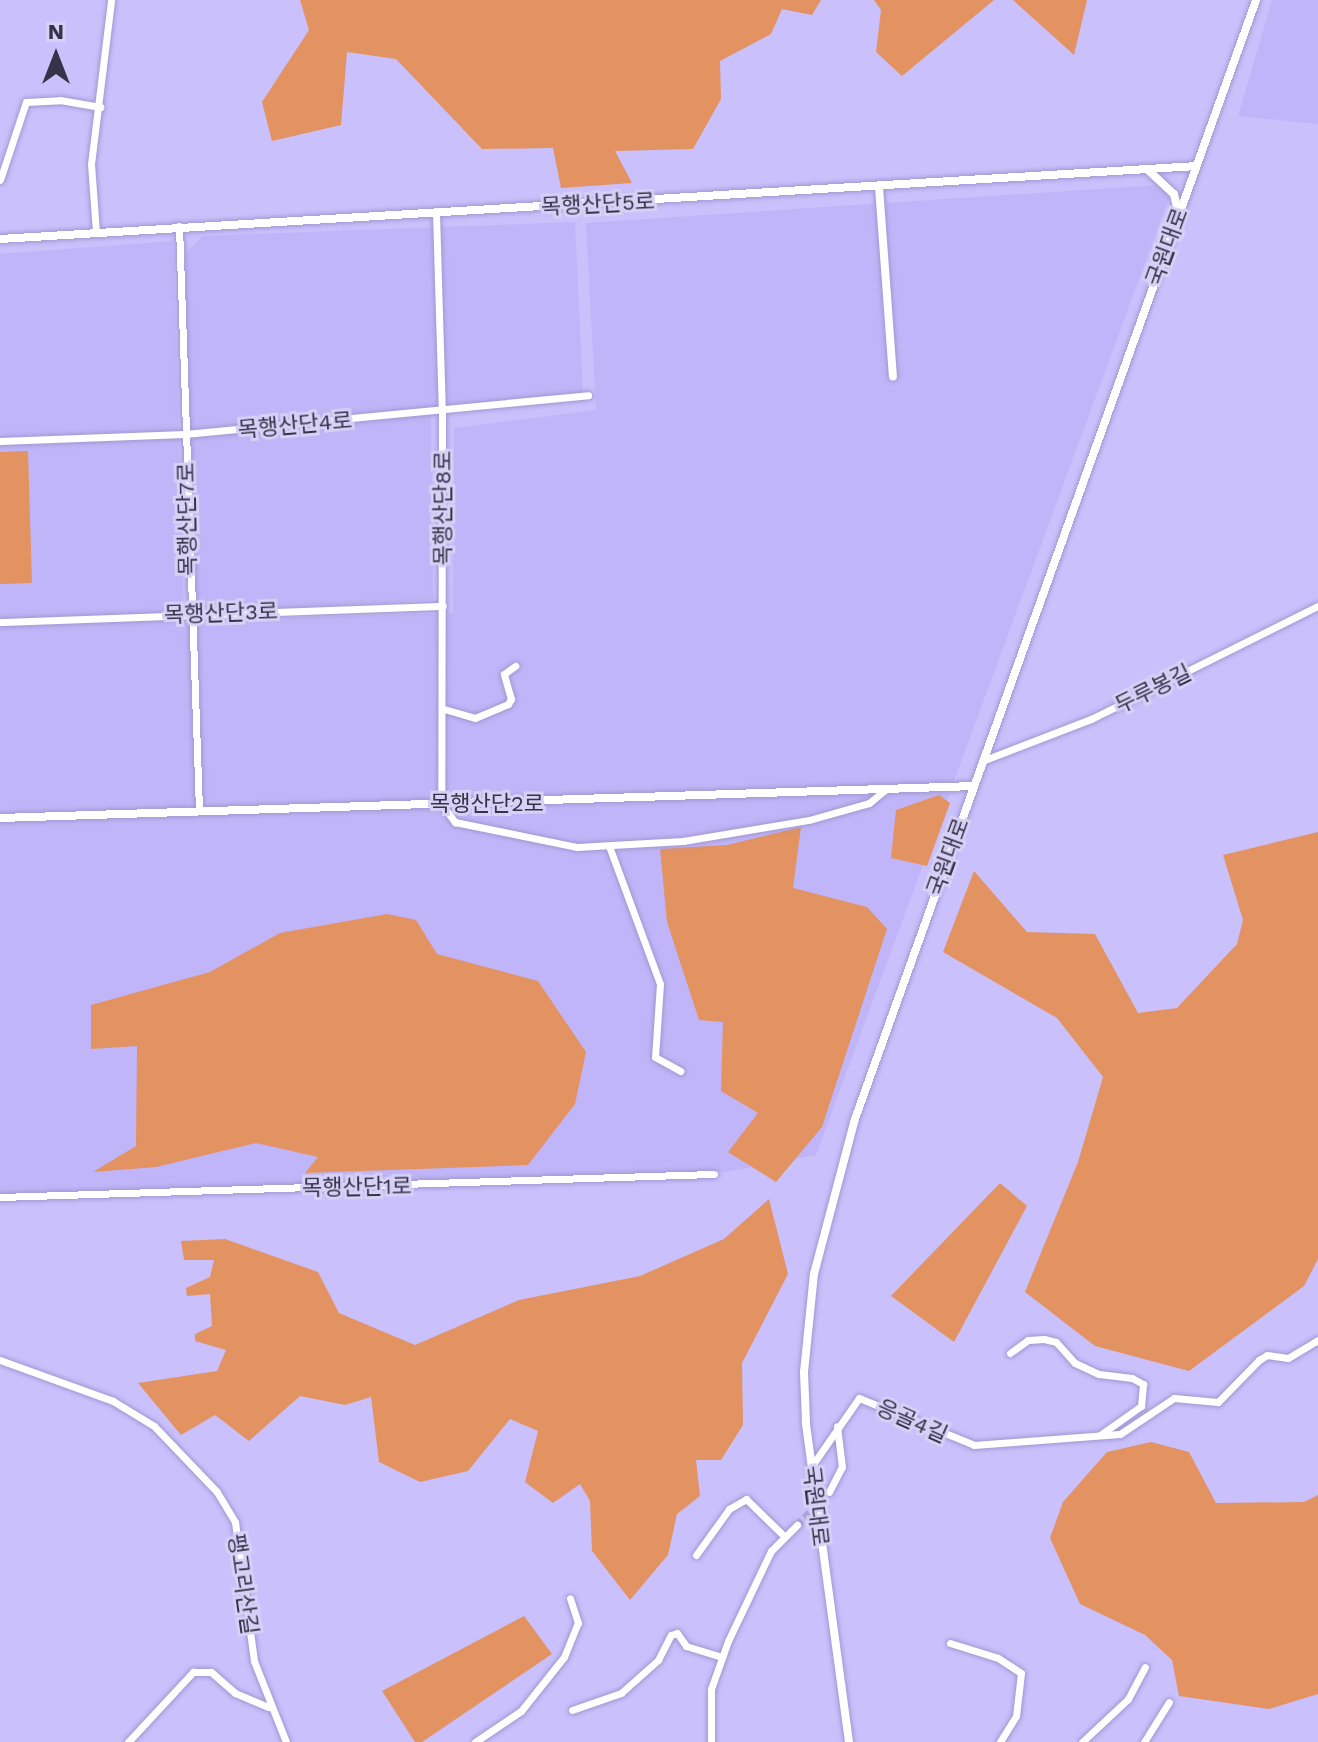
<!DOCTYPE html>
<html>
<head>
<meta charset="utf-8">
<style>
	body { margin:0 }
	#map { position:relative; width:1318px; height:1742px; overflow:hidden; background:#c9c0fc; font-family:"Work Sans","Noto Sans KR",sans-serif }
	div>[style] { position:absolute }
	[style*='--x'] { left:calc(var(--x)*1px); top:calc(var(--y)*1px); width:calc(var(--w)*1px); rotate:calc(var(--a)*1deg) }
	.built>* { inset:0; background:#c0b5f8 }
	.green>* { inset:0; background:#e39261 }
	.minor-tunnel>* { height:7px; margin-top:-3.5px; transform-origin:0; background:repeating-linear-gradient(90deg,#aca4d8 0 7px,transparent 0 10.5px) }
	.roads { filter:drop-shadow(0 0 2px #a198d2) drop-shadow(0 0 2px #a198d2) }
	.minor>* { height:7px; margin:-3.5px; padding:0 3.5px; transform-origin:3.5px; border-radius:3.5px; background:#fff }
	.tertiary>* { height:8px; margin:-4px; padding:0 4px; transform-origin:4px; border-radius:4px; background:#fff }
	span { translate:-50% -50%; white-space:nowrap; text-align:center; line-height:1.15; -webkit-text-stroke:6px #d6d1f5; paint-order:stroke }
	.street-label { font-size:22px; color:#36324a }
	.north { position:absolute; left:16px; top:16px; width:80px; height:80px; -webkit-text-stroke:6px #d6d1f5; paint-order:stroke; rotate:0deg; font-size:22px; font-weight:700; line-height:32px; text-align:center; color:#36324a }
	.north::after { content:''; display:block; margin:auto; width:28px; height:36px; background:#36324a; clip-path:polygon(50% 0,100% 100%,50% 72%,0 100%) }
</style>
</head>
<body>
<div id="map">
	<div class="built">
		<div style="clip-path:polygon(1272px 0,1318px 0,1318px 124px,1238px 116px)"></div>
		<div style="clip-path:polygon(1159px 185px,1169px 198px,816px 1155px,714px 1174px,0 1198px,0 254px,173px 241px,184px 621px,453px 613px,454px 428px,596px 410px,586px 223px)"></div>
		<div style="clip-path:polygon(575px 222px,583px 394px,431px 409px,433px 600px,195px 613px,185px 253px,203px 236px)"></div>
	</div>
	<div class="green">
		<div style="clip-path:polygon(300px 0,821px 0,812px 15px,782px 9px,771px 34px,720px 61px,721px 99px,693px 149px,615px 151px,632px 183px,561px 188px,553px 148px,482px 149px,396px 59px,347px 52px,341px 125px,272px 141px,262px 102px,309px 30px)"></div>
		<div style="clip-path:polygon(874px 0,994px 0,902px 76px,876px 52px,881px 10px)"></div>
		<div style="clip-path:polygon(1013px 0,1087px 0,1074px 55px)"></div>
		<div style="clip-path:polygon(28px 451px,32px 583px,0 584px,0 452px)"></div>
		<div style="clip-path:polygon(939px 795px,950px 803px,927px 866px,891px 858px,896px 810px)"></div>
		<div style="clip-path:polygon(801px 827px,793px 888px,867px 907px,887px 929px,822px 1127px,776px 1182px,728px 1152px,758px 1113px,721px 1091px,723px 1022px,699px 1020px,667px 922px,660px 849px,727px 845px)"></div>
		<div style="clip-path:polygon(1318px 832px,1318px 1259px,1304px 1286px,1189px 1371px,1095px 1346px,1025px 1292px,1078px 1162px,1103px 1077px,1057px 1018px,943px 952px,974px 871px,1027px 932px,1095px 934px,1138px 1013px,1177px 1008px,1237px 944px,1243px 920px,1223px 855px)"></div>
		<div style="clip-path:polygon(387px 914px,416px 920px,437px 954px,538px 981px,586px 1052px,575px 1104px,528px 1165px,305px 1173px,318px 1157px,256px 1143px,156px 1167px,93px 1172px,136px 1146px,137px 1046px,91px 1049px,91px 1005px,210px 972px,280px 933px)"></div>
		<div style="clip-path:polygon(1000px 1183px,1027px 1206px,954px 1342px,891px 1296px)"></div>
		<div style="clip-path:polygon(769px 1199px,788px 1274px,742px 1363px,743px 1425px,721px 1460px,696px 1460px,700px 1496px,677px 1514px,668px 1555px,630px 1600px,592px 1551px,590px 1501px,580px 1484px,553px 1503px,525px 1482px,538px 1431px,510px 1419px,468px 1471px,420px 1482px,379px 1462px,371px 1397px,345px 1405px,300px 1396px,249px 1441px,215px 1415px,181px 1435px,138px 1383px,217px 1371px,226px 1350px,195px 1341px,195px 1334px,212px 1326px,210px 1294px,187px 1296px,186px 1288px,210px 1277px,214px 1260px,184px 1260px,181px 1241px,225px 1239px,318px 1272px,339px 1313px,415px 1345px,519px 1300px,640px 1276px,724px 1239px)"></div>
		<div style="clip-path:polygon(1151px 1442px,1189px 1452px,1216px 1503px,1304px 1502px,1318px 1495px,1318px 1694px,1269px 1709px,1179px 1696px,1172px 1660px,1145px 1635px,1080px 1604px,1050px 1538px,1063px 1502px,1107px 1452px)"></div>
		<div style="clip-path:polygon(524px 1616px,552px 1654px,422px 1742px,415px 1742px,382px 1691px)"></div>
	</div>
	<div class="minor-tunnel">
		<div style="--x:797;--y:1525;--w:46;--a:-45.9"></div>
	</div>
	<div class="roads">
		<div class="minor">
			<div style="--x:0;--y:180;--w:82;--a:-71.6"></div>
			<div style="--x:26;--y:102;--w:34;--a:-3"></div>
			<div style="--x:60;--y:100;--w:41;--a:9.9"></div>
			<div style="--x:436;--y:213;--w:200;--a:88.3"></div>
			<div style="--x:442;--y:413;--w:390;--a:90.1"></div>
			<div style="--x:441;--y:803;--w:24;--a:54"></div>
			<div style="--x:455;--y:822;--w:125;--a:11.6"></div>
			<div style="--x:577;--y:847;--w:106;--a:-3.2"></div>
			<div style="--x:683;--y:841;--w:128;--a:-9.5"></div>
			<div style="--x:809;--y:820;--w:62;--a:-15.8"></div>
			<div style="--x:869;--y:803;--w:22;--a:-39"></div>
			<div style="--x:179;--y:226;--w:585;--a:88.04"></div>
			<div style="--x:96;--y:232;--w:68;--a:-94.2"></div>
			<div style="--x:91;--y:164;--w:165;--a:-83"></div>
			<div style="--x:0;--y:441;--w:185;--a:-2.2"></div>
			<div style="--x:185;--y:434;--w:405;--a:-5.5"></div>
			<div style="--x:0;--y:622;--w:443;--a:-2.1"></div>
			<div style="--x:444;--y:709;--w:32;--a:16"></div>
			<div style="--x:475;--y:718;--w:36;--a:-23"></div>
			<div style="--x:508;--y:704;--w:6;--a:-59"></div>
			<div style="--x:511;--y:699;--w:26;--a:-106"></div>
			<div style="--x:504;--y:674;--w:14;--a:-36"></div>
			<div style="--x:982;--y:761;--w:117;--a:-21.1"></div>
			<div style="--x:1091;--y:719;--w:254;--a:-26.5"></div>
			<div style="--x:609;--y:846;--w:147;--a:69.7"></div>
			<div style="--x:660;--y:984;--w:73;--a:93.9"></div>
			<div style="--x:655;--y:1057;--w:29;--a:29"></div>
			<div style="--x:0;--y:1197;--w:714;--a:-1.85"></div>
			<div style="--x:1010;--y:1353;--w:22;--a:-36"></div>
			<div style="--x:1028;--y:1340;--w:16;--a:-4"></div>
			<div style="--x:1044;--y:1339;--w:12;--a:14"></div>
			<div style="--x:1056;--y:1342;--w:28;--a:48"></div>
			<div style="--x:1075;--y:1363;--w:26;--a:25"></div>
			<div style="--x:1099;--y:1374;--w:33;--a:7"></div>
			<div style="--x:1132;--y:1378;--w:13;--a:29"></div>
			<div style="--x:1143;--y:1384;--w:22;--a:95"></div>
			<div style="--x:1141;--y:1406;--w:50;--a:144.7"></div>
			<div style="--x:0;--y:1360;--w:120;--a:19.9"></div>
			<div style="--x:113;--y:1401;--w:48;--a:31.4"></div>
			<div style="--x:154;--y:1426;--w:91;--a:46.3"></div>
			<div style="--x:217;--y:1492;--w:35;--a:59"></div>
			<div style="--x:235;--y:1522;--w:140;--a:82.2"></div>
			<div style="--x:254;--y:1661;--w:87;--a:68.4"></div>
			<div style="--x:811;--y:1467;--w:84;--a:-55.2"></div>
			<div style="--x:859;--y:1398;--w:124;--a:22.2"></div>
			<div style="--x:974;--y:1445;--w:146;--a:-4.3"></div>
			<div style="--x:1120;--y:1434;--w:65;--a:-33.7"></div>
			<div style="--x:1174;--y:1398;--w:44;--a:5.2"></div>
			<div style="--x:1218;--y:1402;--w:59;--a:-45.7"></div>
			<div style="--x:1259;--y:1360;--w:9;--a:-32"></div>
			<div style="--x:1267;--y:1355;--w:21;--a:8"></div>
			<div style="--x:1288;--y:1358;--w:35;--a:-31"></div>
			<div style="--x:829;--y:1492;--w:28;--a:-63"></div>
			<div style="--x:842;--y:1467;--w:41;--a:-97"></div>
			<div style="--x:696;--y:1555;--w:57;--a:-54.3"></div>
			<div style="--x:729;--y:1509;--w:20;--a:-30"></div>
			<div style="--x:746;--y:1499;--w:53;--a:44.2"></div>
			<div style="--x:950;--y:1643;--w:50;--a:17.4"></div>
			<div style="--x:998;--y:1658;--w:27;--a:33"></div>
			<div style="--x:1021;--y:1673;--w:43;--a:96.6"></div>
			<div style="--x:1016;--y:1716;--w:31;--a:122"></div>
			<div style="--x:572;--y:1710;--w:52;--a:-19.1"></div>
			<div style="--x:621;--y:1693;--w:50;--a:-41.7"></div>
			<div style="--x:658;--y:1660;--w:28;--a:-63"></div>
			<div style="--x:671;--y:1635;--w:6;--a:-18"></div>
			<div style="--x:677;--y:1633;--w:16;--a:55"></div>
			<div style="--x:686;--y:1646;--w:38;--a:17"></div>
			<div style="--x:128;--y:1742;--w:96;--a:-47.1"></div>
			<div style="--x:193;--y:1672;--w:18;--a:0"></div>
			<div style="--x:211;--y:1672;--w:32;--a:41"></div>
			<div style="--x:235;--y:1693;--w:36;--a:23"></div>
			<div style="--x:475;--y:1742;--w:55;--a:-34"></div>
			<div style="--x:521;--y:1711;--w:69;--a:-51.5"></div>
			<div style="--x:564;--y:1657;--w:37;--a:-68"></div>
			<div style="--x:578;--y:1623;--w:26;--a:-108"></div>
			<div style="--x:711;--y:1742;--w:53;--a:-90"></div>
			<div style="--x:711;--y:1689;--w:51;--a:-70.5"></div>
			<div style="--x:728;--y:1641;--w:100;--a:-64.5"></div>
			<div style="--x:771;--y:1551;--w:37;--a:-45"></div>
			<div style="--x:1082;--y:1742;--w:63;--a:-43.1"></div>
			<div style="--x:1128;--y:1699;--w:36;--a:-62"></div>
			<div style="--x:1144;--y:1742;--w:47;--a:-58"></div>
		</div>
		<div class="tertiary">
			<div style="--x:1148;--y:170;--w:35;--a:43"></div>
			<div style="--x:1174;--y:194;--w:18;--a:77"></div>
			<div style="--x:879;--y:187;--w:190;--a:85.8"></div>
			<div style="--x:0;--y:239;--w:1198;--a:-3.49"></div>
			<div style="--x:0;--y:818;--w:974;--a:-1.88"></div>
			<div style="--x:849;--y:1742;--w:323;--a:-97.7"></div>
			<div style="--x:806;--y:1422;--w:50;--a:-92.3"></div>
			<div style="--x:804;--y:1372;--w:99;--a:-84.2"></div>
			<div style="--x:814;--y:1274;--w:160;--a:-75.2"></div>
			<div style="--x:855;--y:1119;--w:1189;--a:-70.28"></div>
		</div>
	</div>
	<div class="street-label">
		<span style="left:598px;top:204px;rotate:-3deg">목행산단5로</span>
		<span style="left:1167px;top:247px;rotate:-70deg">국원대로</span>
		<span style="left:295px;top:425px;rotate:-5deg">목행산단4로</span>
		<span style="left:443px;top:508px;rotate:-90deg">목행산단8로</span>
		<span style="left:187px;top:519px;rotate:-91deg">목행산단7로</span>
		<span style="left:221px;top:613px;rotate:-2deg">목행산단3로</span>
		<span style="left:1153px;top:689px;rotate:-26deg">두루봉길</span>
		<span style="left:487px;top:804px">목행산단2로</span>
		<span style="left:948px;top:857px;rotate:-70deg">국원대로</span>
		<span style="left:357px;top:1187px;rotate:-1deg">목행산단1로</span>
		<span style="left:912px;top:1421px;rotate:24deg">응골4길</span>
		<span style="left:816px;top:1506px;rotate:83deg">국원대로</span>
		<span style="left:243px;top:1584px;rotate:82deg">팽고리산길</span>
	</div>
	<div class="north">N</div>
</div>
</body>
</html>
